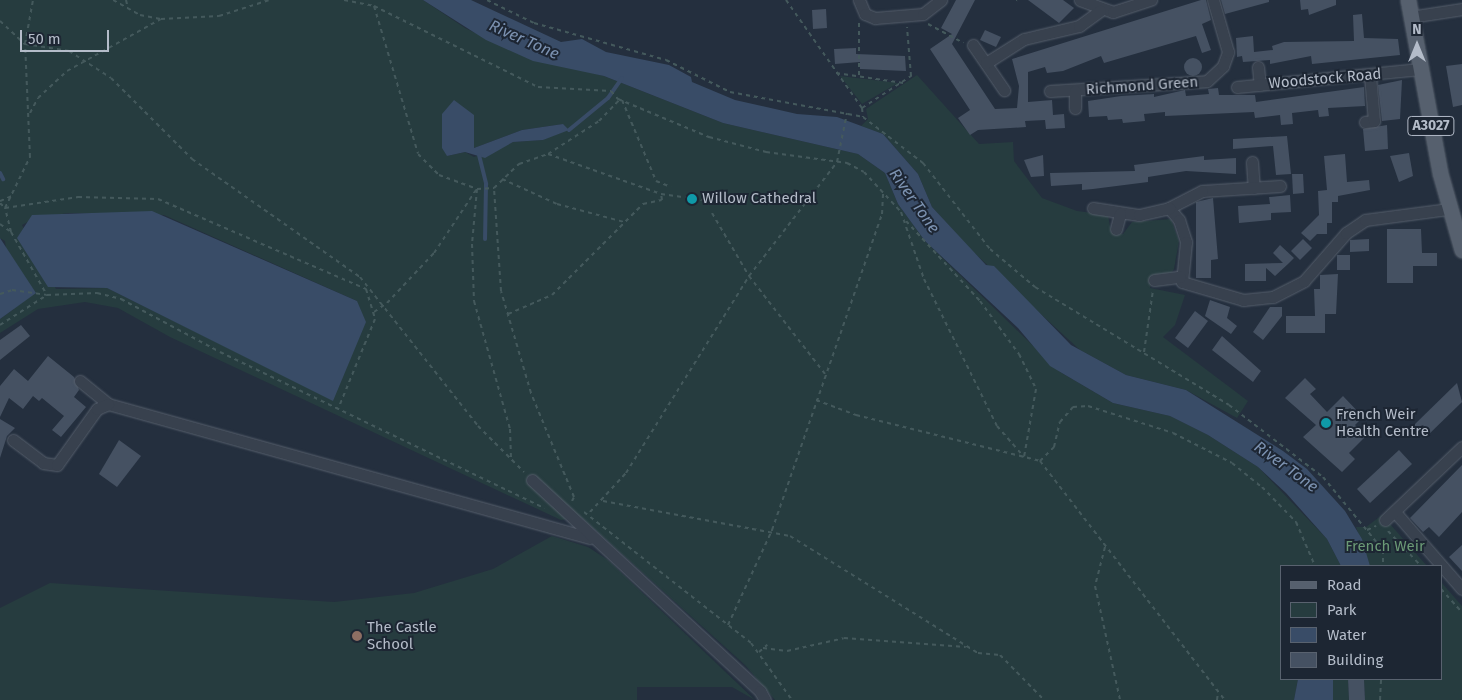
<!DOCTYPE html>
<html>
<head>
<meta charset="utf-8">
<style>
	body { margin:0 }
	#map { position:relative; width:1462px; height:700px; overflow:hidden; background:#242f3e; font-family:"Fira Sans",sans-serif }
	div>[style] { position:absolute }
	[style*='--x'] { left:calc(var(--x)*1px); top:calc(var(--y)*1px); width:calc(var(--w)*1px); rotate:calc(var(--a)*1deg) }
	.green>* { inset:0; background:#263c3f }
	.water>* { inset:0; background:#394c67 }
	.stream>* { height:4px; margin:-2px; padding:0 2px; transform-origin:2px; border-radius:2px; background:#394c67 }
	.building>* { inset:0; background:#455162 }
	.round { border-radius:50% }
	.path>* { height:2px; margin-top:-1px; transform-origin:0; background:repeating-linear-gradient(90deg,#44595c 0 4px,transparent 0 8px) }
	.roads { filter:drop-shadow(0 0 1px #565f6c) drop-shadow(0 0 1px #565f6c) }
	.minor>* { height:11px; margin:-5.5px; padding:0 5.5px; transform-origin:5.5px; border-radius:5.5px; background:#38414e }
	.major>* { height:15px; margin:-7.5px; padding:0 7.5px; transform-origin:7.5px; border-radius:7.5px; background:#56606e }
	.dots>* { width:14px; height:14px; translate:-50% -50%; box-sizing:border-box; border:2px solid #1d2633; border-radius:50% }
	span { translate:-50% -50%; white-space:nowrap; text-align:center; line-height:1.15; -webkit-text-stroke:4px #1d2633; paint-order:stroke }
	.shield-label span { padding:1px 4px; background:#1d2633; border:1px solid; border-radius:4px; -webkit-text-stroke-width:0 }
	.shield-label { font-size:14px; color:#b4bcc9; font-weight:700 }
	.street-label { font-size:15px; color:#b4bcc9 }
	.poi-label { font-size:15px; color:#b4bcc9 }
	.left { translate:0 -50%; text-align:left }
	.park-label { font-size:15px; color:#6b9a76 }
	.water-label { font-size:16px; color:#7c92b1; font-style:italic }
	.legend { position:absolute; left:1280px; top:565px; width:162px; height:115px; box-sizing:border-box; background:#1d2633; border:1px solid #59626f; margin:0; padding:6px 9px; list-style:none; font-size:15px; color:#b4bcc9 }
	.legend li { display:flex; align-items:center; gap:10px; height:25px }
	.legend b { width:25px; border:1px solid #59626f }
	.north { position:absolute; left:1392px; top:20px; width:50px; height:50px; -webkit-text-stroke:4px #1d2633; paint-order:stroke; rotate:0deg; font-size:14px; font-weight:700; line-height:20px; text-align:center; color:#b4bcc9 }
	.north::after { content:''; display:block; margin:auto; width:18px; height:22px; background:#b4bcc9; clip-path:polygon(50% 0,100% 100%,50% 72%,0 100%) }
	.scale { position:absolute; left:20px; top:30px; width:89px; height:22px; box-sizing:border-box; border:2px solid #b4bcc9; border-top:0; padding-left:6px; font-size:15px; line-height:18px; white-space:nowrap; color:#b4bcc9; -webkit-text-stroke:4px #1d2633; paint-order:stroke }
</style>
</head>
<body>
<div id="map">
	<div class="green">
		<div style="clip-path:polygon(evenodd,0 0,423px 0,465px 28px,509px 49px,604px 76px,723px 123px,858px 154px,885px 173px,898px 204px,925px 241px,1060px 372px,1113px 403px,1170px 416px,1208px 435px,1258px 467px,1327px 539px,1341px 566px,1281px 566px,1281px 679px,1298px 679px,1294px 700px,775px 700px,745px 665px,581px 517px,561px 520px,170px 337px,118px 308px,85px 302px,38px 309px,0 333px,0 319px,14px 309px,5px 241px,0 238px,0 0,473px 121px,474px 148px,522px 130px,563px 124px,543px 140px,513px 142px,474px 157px,465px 152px,447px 156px,473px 121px,0 0,69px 213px,164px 215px,357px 301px,333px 400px,107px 288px,56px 289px,22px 225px,35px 218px,69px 213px)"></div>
		<div style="clip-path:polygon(917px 75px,979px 144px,1013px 142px,1014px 161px,1042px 198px,1077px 211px,1108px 215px,1111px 232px,1123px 234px,1132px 222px,1171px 219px,1179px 241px,1174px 269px,1170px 275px,1152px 276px,1150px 288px,1185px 295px,1175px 325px,1163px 337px,1248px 401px,1237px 418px,1186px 390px,1126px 375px,1080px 350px,971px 250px,932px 207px,918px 174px,883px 134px,861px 126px,868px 119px,866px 109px)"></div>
		<div style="clip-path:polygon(840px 76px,898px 83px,862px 104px)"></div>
		<div style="clip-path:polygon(1382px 515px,1427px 566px,1370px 566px,1356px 527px,1366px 527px)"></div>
		<div style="clip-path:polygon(552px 536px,588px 547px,608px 560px,755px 700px,732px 687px,637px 687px,637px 700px,0 700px,0 608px,50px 583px,334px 602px,414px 593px,493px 569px)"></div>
		<div style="clip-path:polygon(1441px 582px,1462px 606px,1462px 700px,1365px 700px,1364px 679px,1441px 679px)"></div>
		<div style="clip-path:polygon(1333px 679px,1348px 679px,1349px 700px,1333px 700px)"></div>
	</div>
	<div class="water">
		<div style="clip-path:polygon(423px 0,471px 0,561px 42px,582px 39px,606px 52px,669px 65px,691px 77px,692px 82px,735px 100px,797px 114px,837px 117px,883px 134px,918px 174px,932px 207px,986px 265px,994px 266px,1071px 345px,1126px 375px,1186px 390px,1283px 451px,1307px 469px,1345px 511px,1362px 539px,1370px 566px,1341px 566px,1327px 539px,1286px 493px,1258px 467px,1208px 435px,1170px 416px,1113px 403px,1050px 366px,1018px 328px,925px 241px,898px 204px,885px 173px,858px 154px,723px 123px,604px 76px,533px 61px,486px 40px)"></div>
		<div style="clip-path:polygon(454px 100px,474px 115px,474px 148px,522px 130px,563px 124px,569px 130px,543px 140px,513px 142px,485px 158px,465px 152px,447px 156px,442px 148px,442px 114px)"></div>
		<div style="clip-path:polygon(152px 211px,357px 301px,366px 322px,333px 401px,107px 288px,48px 287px,17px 238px,32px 215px)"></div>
		<div style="clip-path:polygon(0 238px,36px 293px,0 319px)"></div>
		<div style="clip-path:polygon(1298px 679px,1333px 679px,1333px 700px,1294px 700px)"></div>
	</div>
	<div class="stream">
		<div style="--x:569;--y:130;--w:50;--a:-39.4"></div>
		<div style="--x:608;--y:98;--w:24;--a:-55"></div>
		<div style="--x:479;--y:155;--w:30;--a:76"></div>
		<div style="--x:486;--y:184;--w:55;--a:91"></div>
		<div style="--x:0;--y:173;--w:7;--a:63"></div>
	</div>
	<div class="building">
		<div style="clip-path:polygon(956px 0,975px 0,952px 44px,995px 109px,1017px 108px,1019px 86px,1012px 59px,1201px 0,1206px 0,1211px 20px,1202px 24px,1211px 50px,1202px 53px,1196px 36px,1104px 63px,1101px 56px,1063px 71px,1047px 73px,1045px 67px,1028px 72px,1028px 102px,1052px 100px,1053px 115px,1064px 114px,1065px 128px,1046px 129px,1045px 120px,1025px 121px,1026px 127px,978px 130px,970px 135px,958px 118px,970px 110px,930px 49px,952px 34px,941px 28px)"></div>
		<div style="clip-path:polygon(1028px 0,1063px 0,1074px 8px,1059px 23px)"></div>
		<div style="clip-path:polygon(1221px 0,1269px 0,1269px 2px,1225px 14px)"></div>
		<div style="clip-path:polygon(1300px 0,1336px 0,1336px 5px,1309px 15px,1308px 9px,1301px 10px)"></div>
		<div style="clip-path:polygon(826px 9px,827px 28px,813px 29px,812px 10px)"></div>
		<div style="clip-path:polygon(1362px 14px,1364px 38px,1398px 39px,1400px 55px,1312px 64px,1311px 56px,1270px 64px,1270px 60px,1243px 62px,1242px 56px,1237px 57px,1236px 38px,1253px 36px,1254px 52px,1273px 50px,1272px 46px,1284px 42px,1354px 41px,1353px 15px)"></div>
		<div style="clip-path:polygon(985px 30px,1001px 37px,996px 47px,980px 40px)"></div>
		<div style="clip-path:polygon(856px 48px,856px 54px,905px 56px,906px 71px,860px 69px,860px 62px,835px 64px,834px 49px)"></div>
		<div class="round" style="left:1184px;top:58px;width:18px;height:18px"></div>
		<div style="clip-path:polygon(1462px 64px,1462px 105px,1453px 107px,1446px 66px)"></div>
		<div style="clip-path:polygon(1402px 80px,1400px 119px,1382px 121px,1378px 85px)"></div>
		<div style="clip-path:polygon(1364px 87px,1365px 106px,1328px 108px,1329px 116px,1319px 117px,1318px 110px,1292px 113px,1293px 124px,1281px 125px,1280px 115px,1255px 118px,1254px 112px,1165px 116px,1165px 112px,1144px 114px,1145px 121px,1123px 123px,1122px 119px,1108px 120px,1107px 116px,1089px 117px,1088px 101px,1121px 96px,1154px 94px,1154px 97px,1185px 90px,1186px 96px,1209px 94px,1208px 89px,1218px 88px,1219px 95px,1255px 95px,1256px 102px)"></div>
		<div style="clip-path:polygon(1387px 125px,1388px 149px,1365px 151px,1363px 129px)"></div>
		<div style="clip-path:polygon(1287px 136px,1291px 174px,1276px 175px,1273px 146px,1233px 149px,1233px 139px)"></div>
		<div style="clip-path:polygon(1409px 153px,1413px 176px,1399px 182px,1390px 156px)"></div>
		<div style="clip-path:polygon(1345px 154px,1347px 182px,1369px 180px,1370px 190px,1338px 196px,1338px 202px,1332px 202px,1332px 223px,1327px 223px,1327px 234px,1317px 234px,1310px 241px,1301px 233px,1319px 215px,1318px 191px,1327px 190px,1324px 156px)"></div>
		<div style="clip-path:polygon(1043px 155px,1044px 176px,1031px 177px,1024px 160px)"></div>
		<div style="clip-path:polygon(1204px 156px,1204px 160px,1236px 158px,1236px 174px,1186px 171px,1148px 177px,1148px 182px,1093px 189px,1082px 190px,1082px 184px,1051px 186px,1050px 173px,1135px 171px,1134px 165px)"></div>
		<div style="clip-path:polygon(1292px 174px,1303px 174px,1304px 193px,1293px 194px)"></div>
		<div style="clip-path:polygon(1290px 195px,1291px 212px,1271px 213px,1271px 220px,1239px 223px,1238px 206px,1270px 204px,1269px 197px)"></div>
		<div style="clip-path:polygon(1213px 198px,1218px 259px,1211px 260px,1211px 278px,1196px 278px,1196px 202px)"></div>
		<div style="clip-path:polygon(1387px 229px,1421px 229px,1422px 253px,1437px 253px,1437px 266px,1413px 266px,1413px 283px,1387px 283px)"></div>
		<div style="clip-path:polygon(1303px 239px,1312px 248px,1300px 260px,1291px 251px)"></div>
		<div style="clip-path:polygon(1369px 239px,1369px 251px,1350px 252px,1350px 240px)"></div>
		<div style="clip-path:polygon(1280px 245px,1294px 258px,1288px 264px,1275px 276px,1266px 268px,1266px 281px,1245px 281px,1245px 264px,1283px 263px,1273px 253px)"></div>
		<div style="clip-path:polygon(1337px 255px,1350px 255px,1350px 270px,1337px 270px)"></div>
		<div style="clip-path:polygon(1338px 274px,1336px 314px,1325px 314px,1325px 333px,1286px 333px,1286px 316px,1315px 316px,1314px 289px,1320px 289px,1320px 275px)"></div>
		<div style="clip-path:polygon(1210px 300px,1230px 307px,1227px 318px,1237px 326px,1231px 334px,1205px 316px)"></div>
		<div style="clip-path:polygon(1270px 307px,1282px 307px,1282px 316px,1263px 340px,1253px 332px)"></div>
		<div style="clip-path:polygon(1195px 311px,1208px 321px,1188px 348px,1175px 338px)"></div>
		<div style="clip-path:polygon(21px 325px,30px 336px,0 360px,0 340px)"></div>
		<div style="clip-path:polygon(1222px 336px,1261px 371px,1253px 382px,1212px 350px)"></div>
		<div style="clip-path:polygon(48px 356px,74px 377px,79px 390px,74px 397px,86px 407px,61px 437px,52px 430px,64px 416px,42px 398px,39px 401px,33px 396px,23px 409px,9px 398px,0 417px,0 386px,14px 369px,28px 381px)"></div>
		<div style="clip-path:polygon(1305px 378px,1316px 389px,1310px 394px,1327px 412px,1343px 396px,1363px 417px,1355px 425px,1366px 436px,1349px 453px,1355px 459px,1342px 472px,1303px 437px,1316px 425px,1285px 398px)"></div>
		<div style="clip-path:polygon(1457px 383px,1462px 402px,1425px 438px,1413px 426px)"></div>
		<div style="clip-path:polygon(0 419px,15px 428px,7px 436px,0 458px)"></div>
		<div style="clip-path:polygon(119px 440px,141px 456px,117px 487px,99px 474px)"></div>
		<div style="clip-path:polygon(1399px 450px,1412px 464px,1370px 503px,1357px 489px)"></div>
		<div style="clip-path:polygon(1462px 465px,1462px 512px,1439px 537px,1429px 527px,1423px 532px,1410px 518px)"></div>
		<div style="clip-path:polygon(1462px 545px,1462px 571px,1449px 557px)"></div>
		<div style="clip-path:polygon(1348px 679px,1364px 679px,1365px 700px,1349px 700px)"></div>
	</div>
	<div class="path">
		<div style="--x:113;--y:0;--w:31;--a:29"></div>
		<div style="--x:140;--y:15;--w:21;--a:11"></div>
		<div style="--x:161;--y:19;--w:58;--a:-3"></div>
		<div style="--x:219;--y:16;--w:52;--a:-17.7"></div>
		<div style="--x:126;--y:0;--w:9;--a:77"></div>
		<div style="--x:344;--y:0;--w:31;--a:11"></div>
		<div style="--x:374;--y:6;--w:183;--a:26.3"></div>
		<div style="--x:538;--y:87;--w:73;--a:3.1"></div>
		<div style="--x:611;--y:91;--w:11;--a:49"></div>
		<div style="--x:618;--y:99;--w:99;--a:22.7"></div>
		<div style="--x:709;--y:137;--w:59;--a:14.7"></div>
		<div style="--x:766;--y:152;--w:82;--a:7.7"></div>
		<div style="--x:847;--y:163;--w:19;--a:28"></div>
		<div style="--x:864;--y:172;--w:54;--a:47.2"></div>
		<div style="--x:901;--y:212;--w:71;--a:71.1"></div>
		<div style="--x:924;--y:279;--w:164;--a:63.6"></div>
		<div style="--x:997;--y:426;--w:41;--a:48.9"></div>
		<div style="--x:487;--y:0;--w:52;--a:26.1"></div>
		<div style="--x:534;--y:23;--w:137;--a:15.7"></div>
		<div style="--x:666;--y:60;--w:72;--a:26.6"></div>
		<div style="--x:730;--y:92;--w:135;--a:10.6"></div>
		<div style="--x:863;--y:117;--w:76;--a:37.5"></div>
		<div style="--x:923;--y:163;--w:109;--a:52.1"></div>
		<div style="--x:990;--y:249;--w:59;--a:40.2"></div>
		<div style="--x:1035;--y:287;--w:227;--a:31.3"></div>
		<div style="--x:1229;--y:405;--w:118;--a:37.5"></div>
		<div style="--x:1323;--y:477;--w:94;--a:50.6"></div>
		<div style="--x:1383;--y:550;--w:16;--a:90"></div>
		<div style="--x:786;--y:0;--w:132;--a:54.9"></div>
		<div style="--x:862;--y:108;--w:9;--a:84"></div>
		<div style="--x:1016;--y:1;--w:1;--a:-45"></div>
		<div style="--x:374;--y:6;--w:154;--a:73.4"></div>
		<div style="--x:418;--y:154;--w:30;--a:45"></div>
		<div style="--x:439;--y:175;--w:40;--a:20.2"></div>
		<div style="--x:477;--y:189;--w:17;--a:-3"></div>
		<div style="--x:0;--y:21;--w:34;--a:43"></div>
		<div style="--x:25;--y:44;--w:45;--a:9"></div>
		<div style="--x:69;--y:51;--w:50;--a:32.7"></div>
		<div style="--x:111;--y:78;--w:115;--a:45"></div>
		<div style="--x:192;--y:159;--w:205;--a:35.1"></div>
		<div style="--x:360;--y:277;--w:190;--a:51.6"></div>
		<div style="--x:478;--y:426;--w:65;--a:45"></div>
		<div style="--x:859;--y:23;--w:52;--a:90"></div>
		<div style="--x:928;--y:24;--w:40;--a:28"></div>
		<div style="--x:836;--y:73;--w:68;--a:8.5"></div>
		<div style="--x:622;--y:100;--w:88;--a:67.2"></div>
		<div style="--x:656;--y:181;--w:16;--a:22"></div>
		<div style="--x:862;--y:108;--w:59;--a:-33.1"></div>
		<div style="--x:911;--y:76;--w:49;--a:-94.7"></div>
		<div style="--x:30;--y:113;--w:17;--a:-62"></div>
		<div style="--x:38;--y:98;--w:40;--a:-43"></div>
		<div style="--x:67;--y:71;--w:107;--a:-29"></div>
		<div style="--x:548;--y:154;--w:120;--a:19.5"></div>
		<div style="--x:661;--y:194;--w:65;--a:8"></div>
		<div style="--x:502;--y:179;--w:60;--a:24.4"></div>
		<div style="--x:557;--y:204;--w:69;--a:15"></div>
		<div style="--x:477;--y:189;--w:55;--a:95.2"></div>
		<div style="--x:472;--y:244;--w:57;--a:88"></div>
		<div style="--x:474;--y:301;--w:133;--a:74.3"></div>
		<div style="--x:510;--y:429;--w:30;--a:88"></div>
		<div style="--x:0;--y:201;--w:15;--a:-23"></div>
		<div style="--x:0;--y:203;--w:7;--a:45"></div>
		<div style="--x:5;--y:208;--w:74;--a:-8.6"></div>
		<div style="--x:78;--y:197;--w:80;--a:1.4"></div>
		<div style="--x:158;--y:199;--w:227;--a:23.4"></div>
		<div style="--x:366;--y:289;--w:31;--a:73"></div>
		<div style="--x:375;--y:319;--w:97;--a:112.3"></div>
		<div style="--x:712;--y:213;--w:73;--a:59.6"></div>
		<div style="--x:749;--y:276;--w:124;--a:52.2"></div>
		<div style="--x:906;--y:221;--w:109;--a:47.2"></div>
		<div style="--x:980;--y:301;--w:66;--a:53.7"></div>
		<div style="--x:1019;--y:354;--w:39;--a:64"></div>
		<div style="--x:1036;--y:389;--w:69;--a:100"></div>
		<div style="--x:0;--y:224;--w:14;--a:36"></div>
		<div style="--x:11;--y:232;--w:73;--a:60.3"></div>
		<div style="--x:47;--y:295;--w:50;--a:-2.3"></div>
		<div style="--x:97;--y:293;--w:25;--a:14"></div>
		<div style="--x:121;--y:299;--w:112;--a:28.2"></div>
		<div style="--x:220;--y:352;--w:360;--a:25.7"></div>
		<div style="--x:11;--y:232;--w:25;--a:-104"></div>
		<div style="--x:5;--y:208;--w:57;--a:-63.9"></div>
		<div style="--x:30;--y:157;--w:113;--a:-92.5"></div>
		<div style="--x:25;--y:44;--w:45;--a:-79.7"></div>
		<div style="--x:0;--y:294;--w:13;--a:-18"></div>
		<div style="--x:12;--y:290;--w:35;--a:8"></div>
		<div style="--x:374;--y:312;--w:16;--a:-35"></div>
		<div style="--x:387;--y:303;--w:69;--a:-46.8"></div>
		<div style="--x:434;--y:253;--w:76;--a:-56.3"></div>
		<div style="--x:508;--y:314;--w:48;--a:-23.4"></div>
		<div style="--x:552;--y:295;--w:129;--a:-45"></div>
		<div style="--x:643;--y:204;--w:19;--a:-12"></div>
		<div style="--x:662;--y:200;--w:6;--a:-99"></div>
		<div style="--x:0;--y:325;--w:56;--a:-32.6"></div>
		<div style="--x:1144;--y:352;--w:63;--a:-81.7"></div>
		<div style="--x:816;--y:400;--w:43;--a:20.6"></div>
		<div style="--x:856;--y:415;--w:190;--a:14"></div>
		<div style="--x:1040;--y:461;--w:302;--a:52.3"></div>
		<div style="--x:1040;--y:461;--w:20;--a:-45"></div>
		<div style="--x:1054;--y:447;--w:26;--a:-77"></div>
		<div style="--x:1060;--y:422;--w:20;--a:-49"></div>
		<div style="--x:1073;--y:407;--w:15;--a:-4"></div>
		<div style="--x:1088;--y:406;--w:89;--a:17.6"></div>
		<div style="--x:1173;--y:433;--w:66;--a:27"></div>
		<div style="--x:1232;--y:463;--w:38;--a:39"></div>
		<div style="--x:1262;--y:487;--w:49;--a:45.8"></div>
		<div style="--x:1296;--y:522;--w:48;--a:66.6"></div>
		<div style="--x:572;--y:501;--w:4;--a:-63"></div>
		<div style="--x:574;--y:497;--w:113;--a:-112.5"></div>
		<div style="--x:531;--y:393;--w:106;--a:-106.4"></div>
		<div style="--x:501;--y:291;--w:103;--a:-93.9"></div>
		<div style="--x:494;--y:188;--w:35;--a:-44"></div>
		<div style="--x:519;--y:164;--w:31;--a:-19"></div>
		<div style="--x:548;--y:154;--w:61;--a:-32.9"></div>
		<div style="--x:599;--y:121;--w:29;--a:-46"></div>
		<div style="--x:603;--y:501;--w:190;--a:10.6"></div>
		<div style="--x:790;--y:536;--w:221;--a:31.9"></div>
		<div style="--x:978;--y:653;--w:22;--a:5"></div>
		<div style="--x:1000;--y:655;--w:63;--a:45.6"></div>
		<div style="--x:584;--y:512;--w:212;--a:38.1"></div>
		<div style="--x:751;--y:643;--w:70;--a:54.3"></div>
		<div style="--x:590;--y:512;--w:53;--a:-47.3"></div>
		<div style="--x:626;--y:473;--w:232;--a:-58"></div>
		<div style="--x:749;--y:276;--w:144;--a:-52.3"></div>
		<div style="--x:837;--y:162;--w:50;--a:-78.5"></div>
		<div style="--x:1367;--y:530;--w:10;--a:-24"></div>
		<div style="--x:1388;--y:531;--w:48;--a:46.7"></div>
		<div style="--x:1105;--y:547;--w:40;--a:104.4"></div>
		<div style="--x:1095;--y:586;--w:117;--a:77.6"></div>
		<div style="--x:1441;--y:589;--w:31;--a:48"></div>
		<div style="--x:728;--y:625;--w:105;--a:-65.1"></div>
		<div style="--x:772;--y:530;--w:335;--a:-70.8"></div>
		<div style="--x:882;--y:214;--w:20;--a:-87"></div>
		<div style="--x:763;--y:648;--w:24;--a:7"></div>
		<div style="--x:787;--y:651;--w:58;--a:-12.8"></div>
		<div style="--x:844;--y:638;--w:122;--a:4.2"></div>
		<div style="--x:759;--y:652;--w:11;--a:-41"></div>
		<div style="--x:1217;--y:700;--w:8;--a:-83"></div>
		<div style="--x:1380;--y:700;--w:21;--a:-87"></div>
	</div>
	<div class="roads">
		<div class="minor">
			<div style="--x:859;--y:0;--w:15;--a:67"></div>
			<div style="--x:865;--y:14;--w:11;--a:22"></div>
			<div style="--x:875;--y:18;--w:48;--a:-4.8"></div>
			<div style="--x:923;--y:14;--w:23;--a:-38"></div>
			<div style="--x:1080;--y:0;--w:35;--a:20"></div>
			<div style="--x:1113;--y:12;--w:40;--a:-18"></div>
			<div style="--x:1410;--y:17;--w:53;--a:-8.7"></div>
			<div style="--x:973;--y:45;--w:55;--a:55.4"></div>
			<div style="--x:986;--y:63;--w:45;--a:-32.3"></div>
			<div style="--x:1024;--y:39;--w:57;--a:-13.3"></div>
			<div style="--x:1079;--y:26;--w:26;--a:-36"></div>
			<div style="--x:1258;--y:67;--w:18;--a:84"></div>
			<div style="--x:1237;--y:87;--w:184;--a:-5.6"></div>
			<div style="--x:1050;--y:91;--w:157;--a:-3.6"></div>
			<div style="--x:1207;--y:81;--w:22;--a:-43"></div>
			<div style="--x:1223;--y:66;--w:15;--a:-70"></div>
			<div style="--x:1228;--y:52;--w:54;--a:-106.1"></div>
			<div style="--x:1075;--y:91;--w:17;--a:90"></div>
			<div style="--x:1365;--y:122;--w:9;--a:-6"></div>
			<div style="--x:1374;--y:121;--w:46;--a:-95"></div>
			<div style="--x:1252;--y:162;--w:26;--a:86"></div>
			<div style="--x:1280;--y:186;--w:78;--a:176.3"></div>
			<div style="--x:1202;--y:191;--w:37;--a:153"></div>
			<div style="--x:1169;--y:208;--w:16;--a:50"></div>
			<div style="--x:1179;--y:220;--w:23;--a:72"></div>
			<div style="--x:1186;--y:242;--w:40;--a:95.7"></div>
			<div style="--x:1182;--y:282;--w:64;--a:16.4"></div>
			<div style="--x:1243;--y:300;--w:30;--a:-6"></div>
			<div style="--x:1273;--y:297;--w:35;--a:-27"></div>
			<div style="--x:1304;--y:281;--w:64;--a:-48.8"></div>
			<div style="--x:1346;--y:233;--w:23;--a:-34"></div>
			<div style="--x:1365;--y:220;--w:85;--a:-7.5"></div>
			<div style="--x:1093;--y:208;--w:47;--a:8.7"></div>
			<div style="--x:1139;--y:215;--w:31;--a:-13"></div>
			<div style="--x:1116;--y:229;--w:16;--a:-75"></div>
			<div style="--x:1154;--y:280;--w:26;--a:-7"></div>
			<div style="--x:80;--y:381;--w:36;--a:39"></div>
			<div style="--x:108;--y:404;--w:500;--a:15.54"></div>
			<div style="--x:13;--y:440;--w:38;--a:37"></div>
			<div style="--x:43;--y:463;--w:14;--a:8"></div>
			<div style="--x:57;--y:465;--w:69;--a:-54.5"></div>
			<div style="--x:97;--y:409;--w:12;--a:-24"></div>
			<div style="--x:532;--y:480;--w:311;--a:42.8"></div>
			<div style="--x:760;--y:691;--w:10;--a:61"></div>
			<div style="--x:1395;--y:512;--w:102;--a:49"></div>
			<div style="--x:1385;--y:520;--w:106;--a:-43.5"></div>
		</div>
		<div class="major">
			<div style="--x:1408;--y:0;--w:176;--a:79.5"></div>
			<div style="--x:1440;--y:173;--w:80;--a:74.1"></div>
		</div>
	</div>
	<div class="dots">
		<div style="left:692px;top:199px;background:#0f9aa8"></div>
		<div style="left:1326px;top:423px;background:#0f9aa8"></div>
		<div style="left:357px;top:636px;background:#8d6e63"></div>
	</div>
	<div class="shield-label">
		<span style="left:1431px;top:126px">A3027</span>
	</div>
	<div class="street-label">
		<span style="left:1325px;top:79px;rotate:-5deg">Woodstock Road</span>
		<span style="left:1142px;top:86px;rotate:-4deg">Richmond Green</span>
	</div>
	<div class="poi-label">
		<span class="left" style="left:702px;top:199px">Willow Cathedral</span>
		<span class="left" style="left:1336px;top:423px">French Weir<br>Health Centre</span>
		<span class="left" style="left:367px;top:636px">The Castle<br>School</span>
	</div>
	<div class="park-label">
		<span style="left:1385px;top:547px">French Weir</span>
	</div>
	<div class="water-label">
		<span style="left:524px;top:40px;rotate:24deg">River Tone</span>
		<span style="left:914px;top:201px;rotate:55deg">River Tone</span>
		<span style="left:1286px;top:467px;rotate:36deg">River Tone</span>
	</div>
	<ul class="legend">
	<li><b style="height:6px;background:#56606e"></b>Road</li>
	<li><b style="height:14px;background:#263c3f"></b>Park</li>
	<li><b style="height:14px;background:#394c67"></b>Water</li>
	<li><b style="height:14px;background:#455162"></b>Building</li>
	</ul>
	<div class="north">N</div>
	<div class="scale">50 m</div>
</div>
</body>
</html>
